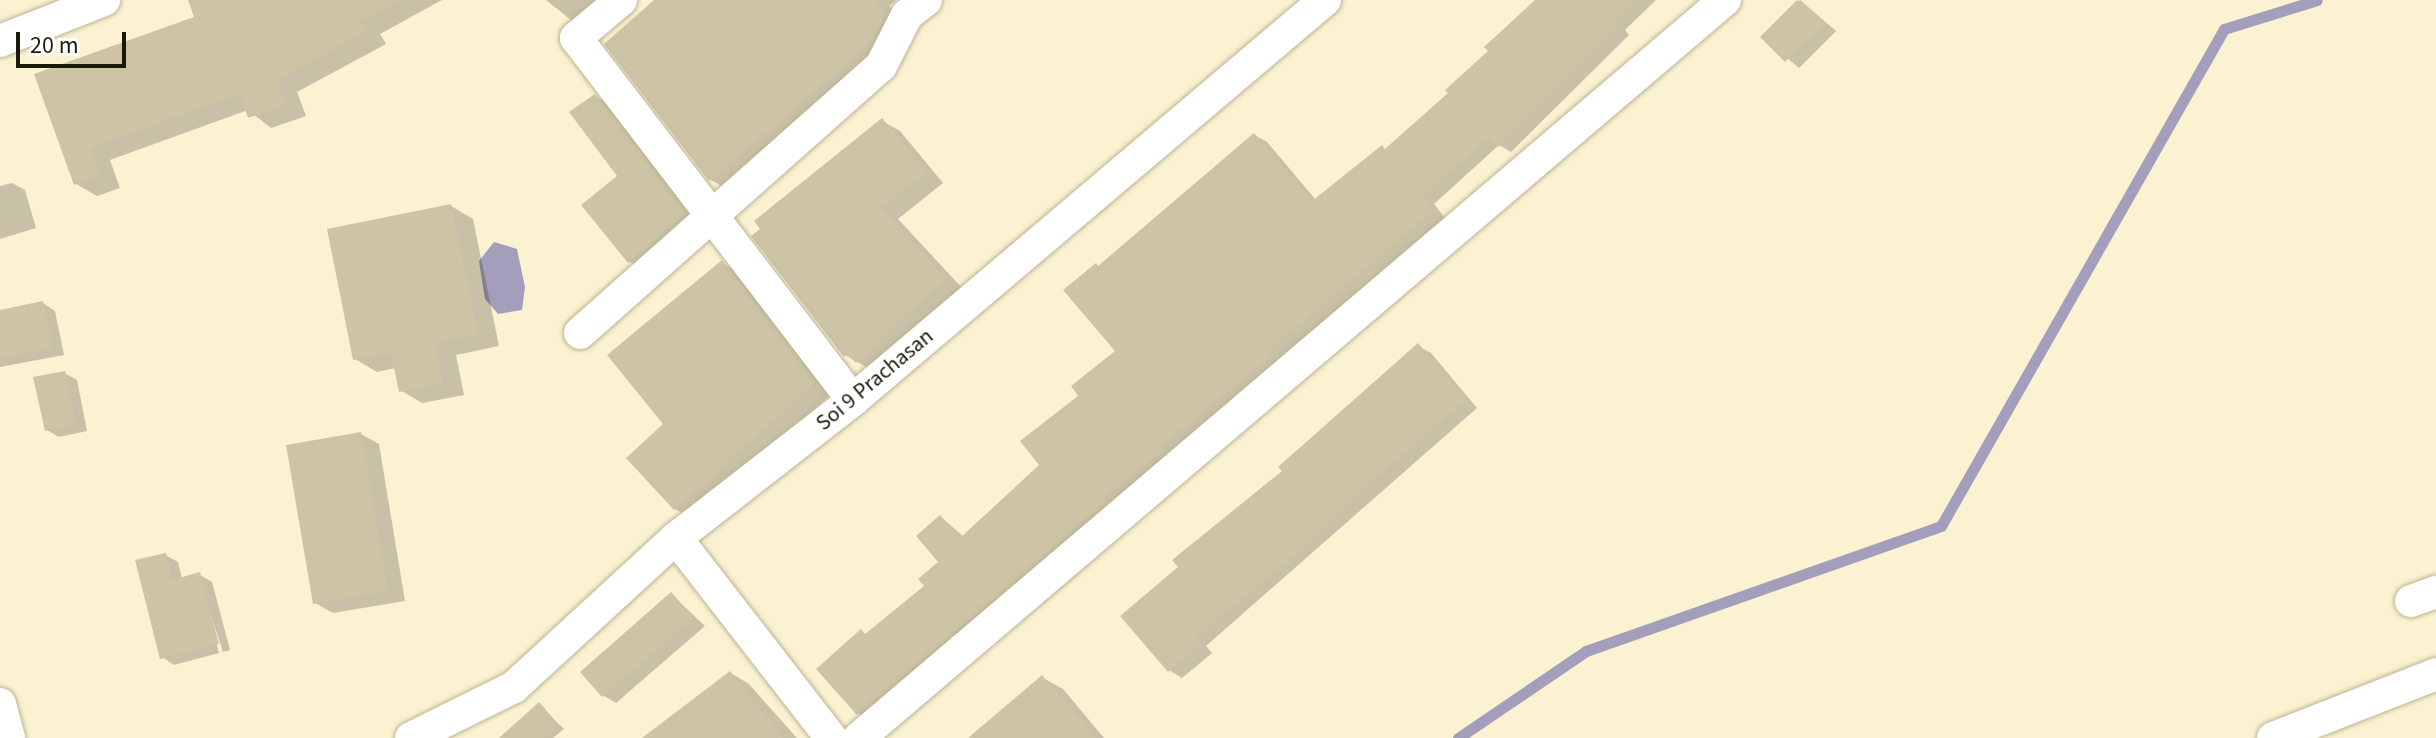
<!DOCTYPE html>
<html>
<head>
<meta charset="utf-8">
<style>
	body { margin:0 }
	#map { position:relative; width:2436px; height:738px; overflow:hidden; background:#fbf2d1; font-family:"Source Sans 3",sans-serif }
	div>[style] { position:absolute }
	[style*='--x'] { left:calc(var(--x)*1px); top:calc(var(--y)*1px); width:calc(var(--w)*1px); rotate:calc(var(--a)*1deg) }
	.water>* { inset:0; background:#a39ebb }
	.shadow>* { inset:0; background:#0003 }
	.stream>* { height:11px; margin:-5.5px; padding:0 5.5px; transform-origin:5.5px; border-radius:5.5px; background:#a39ebb }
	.building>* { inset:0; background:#cdc4a6 }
	.roads { filter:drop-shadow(0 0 2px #bcb394) drop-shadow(0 0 2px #bcb394) }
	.minor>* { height:32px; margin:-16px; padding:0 16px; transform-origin:16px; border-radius:16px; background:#fff }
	span { translate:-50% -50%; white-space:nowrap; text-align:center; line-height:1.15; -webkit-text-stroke:7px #fff; paint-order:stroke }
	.street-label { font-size:22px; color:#1b180c }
	.scale { position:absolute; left:16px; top:32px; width:110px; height:36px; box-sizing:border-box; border:4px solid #1b180c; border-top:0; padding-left:10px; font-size:24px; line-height:28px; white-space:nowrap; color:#1b180c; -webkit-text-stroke:6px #fff; paint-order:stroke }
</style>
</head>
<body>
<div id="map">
	<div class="water">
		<div style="clip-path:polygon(494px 242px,517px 249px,525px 287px,522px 310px,498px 314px,485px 299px,479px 261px)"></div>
	</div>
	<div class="shadow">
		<div style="clip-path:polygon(190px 0,442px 0,380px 34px,386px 44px,297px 92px,306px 116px,271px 128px,248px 110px,110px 160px,120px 188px,97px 196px,76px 184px,37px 75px,197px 18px)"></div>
		<div style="clip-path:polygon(546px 0,606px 0,576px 24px)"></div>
		<div style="clip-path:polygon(658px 0,896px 0,889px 6px,908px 27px,733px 192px,711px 180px,607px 44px)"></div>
		<div style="clip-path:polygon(1537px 0,1656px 0,1625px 30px,1629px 35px,1511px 152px,1499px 145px,1434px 204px,1445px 218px,871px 721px,858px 713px,861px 632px,867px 635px,927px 587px,941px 562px,941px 517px,964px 537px,1042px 465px,1081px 396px,1118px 352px,1100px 268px,1254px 135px,1267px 142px,1316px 200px,1386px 150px,1451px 93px)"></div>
		<div style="clip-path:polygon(1800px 0,1836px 31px,1799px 68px,1763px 37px)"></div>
		<div style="clip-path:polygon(595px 96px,607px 103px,698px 221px,642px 269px,630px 262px,584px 205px,619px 176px)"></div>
		<div style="clip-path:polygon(882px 121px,900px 131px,943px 183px,898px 219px,963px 289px,875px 372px,845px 355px)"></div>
		<div style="clip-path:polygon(12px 183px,25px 190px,36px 228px,0 239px,0 186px)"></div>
		<div style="clip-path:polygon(451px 206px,473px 219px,499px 346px,456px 355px,464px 395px,422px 403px,400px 390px,396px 368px,377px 372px,355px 359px)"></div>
		<div style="clip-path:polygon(722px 263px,740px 273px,832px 393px,693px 519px,675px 509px,666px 424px)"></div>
		<div style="clip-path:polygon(43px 303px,55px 311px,64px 355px,0 367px,0 312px)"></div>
		<div style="clip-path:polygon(1418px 346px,1431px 353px,1477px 408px,1206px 646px,1212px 653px,1182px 678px,1169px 670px,1180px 567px)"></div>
		<div style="clip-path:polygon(64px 373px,77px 380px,87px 431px,59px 437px,47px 430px)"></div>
		<div style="clip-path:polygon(361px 434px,379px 444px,405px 601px,333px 613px,315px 603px)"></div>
		<div style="clip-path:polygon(165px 555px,178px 562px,182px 579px,200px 575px,212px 582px,230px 650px,223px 652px,200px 581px,219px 653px,174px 665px,162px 657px)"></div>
		<div style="clip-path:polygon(672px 595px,705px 626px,616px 703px,604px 696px,583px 672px)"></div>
		<div style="clip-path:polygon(731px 673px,749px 684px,797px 738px,645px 738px)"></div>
		<div style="clip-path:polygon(1043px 678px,1063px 689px,1104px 738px,971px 738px)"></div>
		<div style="clip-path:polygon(539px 705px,564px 729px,553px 738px,520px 738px)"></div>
	</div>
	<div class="stream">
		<div style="--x:1458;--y:738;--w:155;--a:-34.2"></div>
		<div style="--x:1586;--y:651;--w:376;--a:-19.4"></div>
		<div style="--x:1941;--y:526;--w:572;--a:-60.34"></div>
		<div style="--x:2224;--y:29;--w:97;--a:-17.3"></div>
	</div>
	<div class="building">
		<div style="clip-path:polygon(188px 0,400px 0,360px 21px,366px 32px,277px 80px,286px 104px,248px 118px,240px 94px,90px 148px,100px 176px,74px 185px,34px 74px,194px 17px)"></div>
		<div style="clip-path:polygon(654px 0,875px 0,886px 14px,874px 39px,709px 181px,604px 44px)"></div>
		<div style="clip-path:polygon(1535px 0,1637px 0,1613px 22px,1618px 27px,1498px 147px,1489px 137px,1423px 196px,1434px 210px,1267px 352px,1271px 356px,1159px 447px,1162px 451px,1103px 497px,1107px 502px,857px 715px,816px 669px,861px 629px,865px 634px,924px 586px,918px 579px,938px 562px,916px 536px,940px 515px,960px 538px,1039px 465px,1020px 441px,1078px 396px,1071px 386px,1115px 351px,1063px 290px,1096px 263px,1098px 266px,1254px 133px,1312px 201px,1382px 145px,1385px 149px,1448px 93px,1445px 90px,1488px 51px,1484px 47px)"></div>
		<div style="clip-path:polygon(1797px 0,1825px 23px,1785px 62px,1760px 37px)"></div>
		<div style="clip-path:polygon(595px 94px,686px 213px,628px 263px,581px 205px,617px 176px,569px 112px)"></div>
		<div style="clip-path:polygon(882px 118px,926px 172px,881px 208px,946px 278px,856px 363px,847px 354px,844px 357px,751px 236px,760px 229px,754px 221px)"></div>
		<div style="clip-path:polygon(451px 204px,478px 334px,435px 343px,443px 383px,399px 392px,391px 353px,353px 360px,327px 229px)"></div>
		<div style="clip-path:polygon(722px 260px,816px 382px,674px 510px,626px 458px,663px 424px,607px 355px)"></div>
		<div style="clip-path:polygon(43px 301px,53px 348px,0 359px,0 310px)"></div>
		<div style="clip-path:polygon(1418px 343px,1466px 400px,1357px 494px,1309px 544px,1195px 638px,1201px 645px,1168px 672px,1120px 616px,1178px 567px,1172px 560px,1282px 471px,1278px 467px)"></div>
		<div style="clip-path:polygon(65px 371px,76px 424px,45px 431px,33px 377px)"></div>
		<div style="clip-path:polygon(361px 432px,388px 591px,313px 604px,286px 445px)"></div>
		<div style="clip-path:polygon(166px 553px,172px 580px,200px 572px,219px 644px,160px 659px,135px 560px)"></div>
		<div style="clip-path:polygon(671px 592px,694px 618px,602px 697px,580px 672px)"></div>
		<div style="clip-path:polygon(730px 671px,783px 738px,642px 738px)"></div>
		<div style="clip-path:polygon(1042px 675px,1096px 738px,968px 738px)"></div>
		<div style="clip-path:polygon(539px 702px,559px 725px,544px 738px,499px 738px)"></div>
	</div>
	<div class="roads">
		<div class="minor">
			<div style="--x:621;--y:0;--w:59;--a:139.8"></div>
			<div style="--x:576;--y:38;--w:456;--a:52.6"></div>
			<div style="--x:0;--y:41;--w:112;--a:-21.5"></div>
			<div style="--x:580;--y:333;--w:402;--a:-41.6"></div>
			<div style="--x:881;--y:66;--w:57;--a:-63"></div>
			<div style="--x:907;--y:15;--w:24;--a:-38"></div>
			<div style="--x:676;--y:538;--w:253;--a:52.2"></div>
			<div style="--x:2411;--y:601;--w:27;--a:-20"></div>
			<div style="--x:0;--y:704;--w:35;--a:75"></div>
			<div style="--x:411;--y:738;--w:115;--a:-26.3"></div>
			<div style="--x:514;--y:687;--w:220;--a:-42.6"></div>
			<div style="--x:676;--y:538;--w:224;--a:-37.9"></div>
			<div style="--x:853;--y:400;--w:619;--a:-40.28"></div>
			<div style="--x:859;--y:738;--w:1138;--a:-40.44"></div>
			<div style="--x:2273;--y:738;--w:175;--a:-21.4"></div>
		</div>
	</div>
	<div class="street-label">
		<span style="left:875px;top:380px;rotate:-40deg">Soi 9 Prachasan</span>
	</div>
	<div class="scale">20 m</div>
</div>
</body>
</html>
